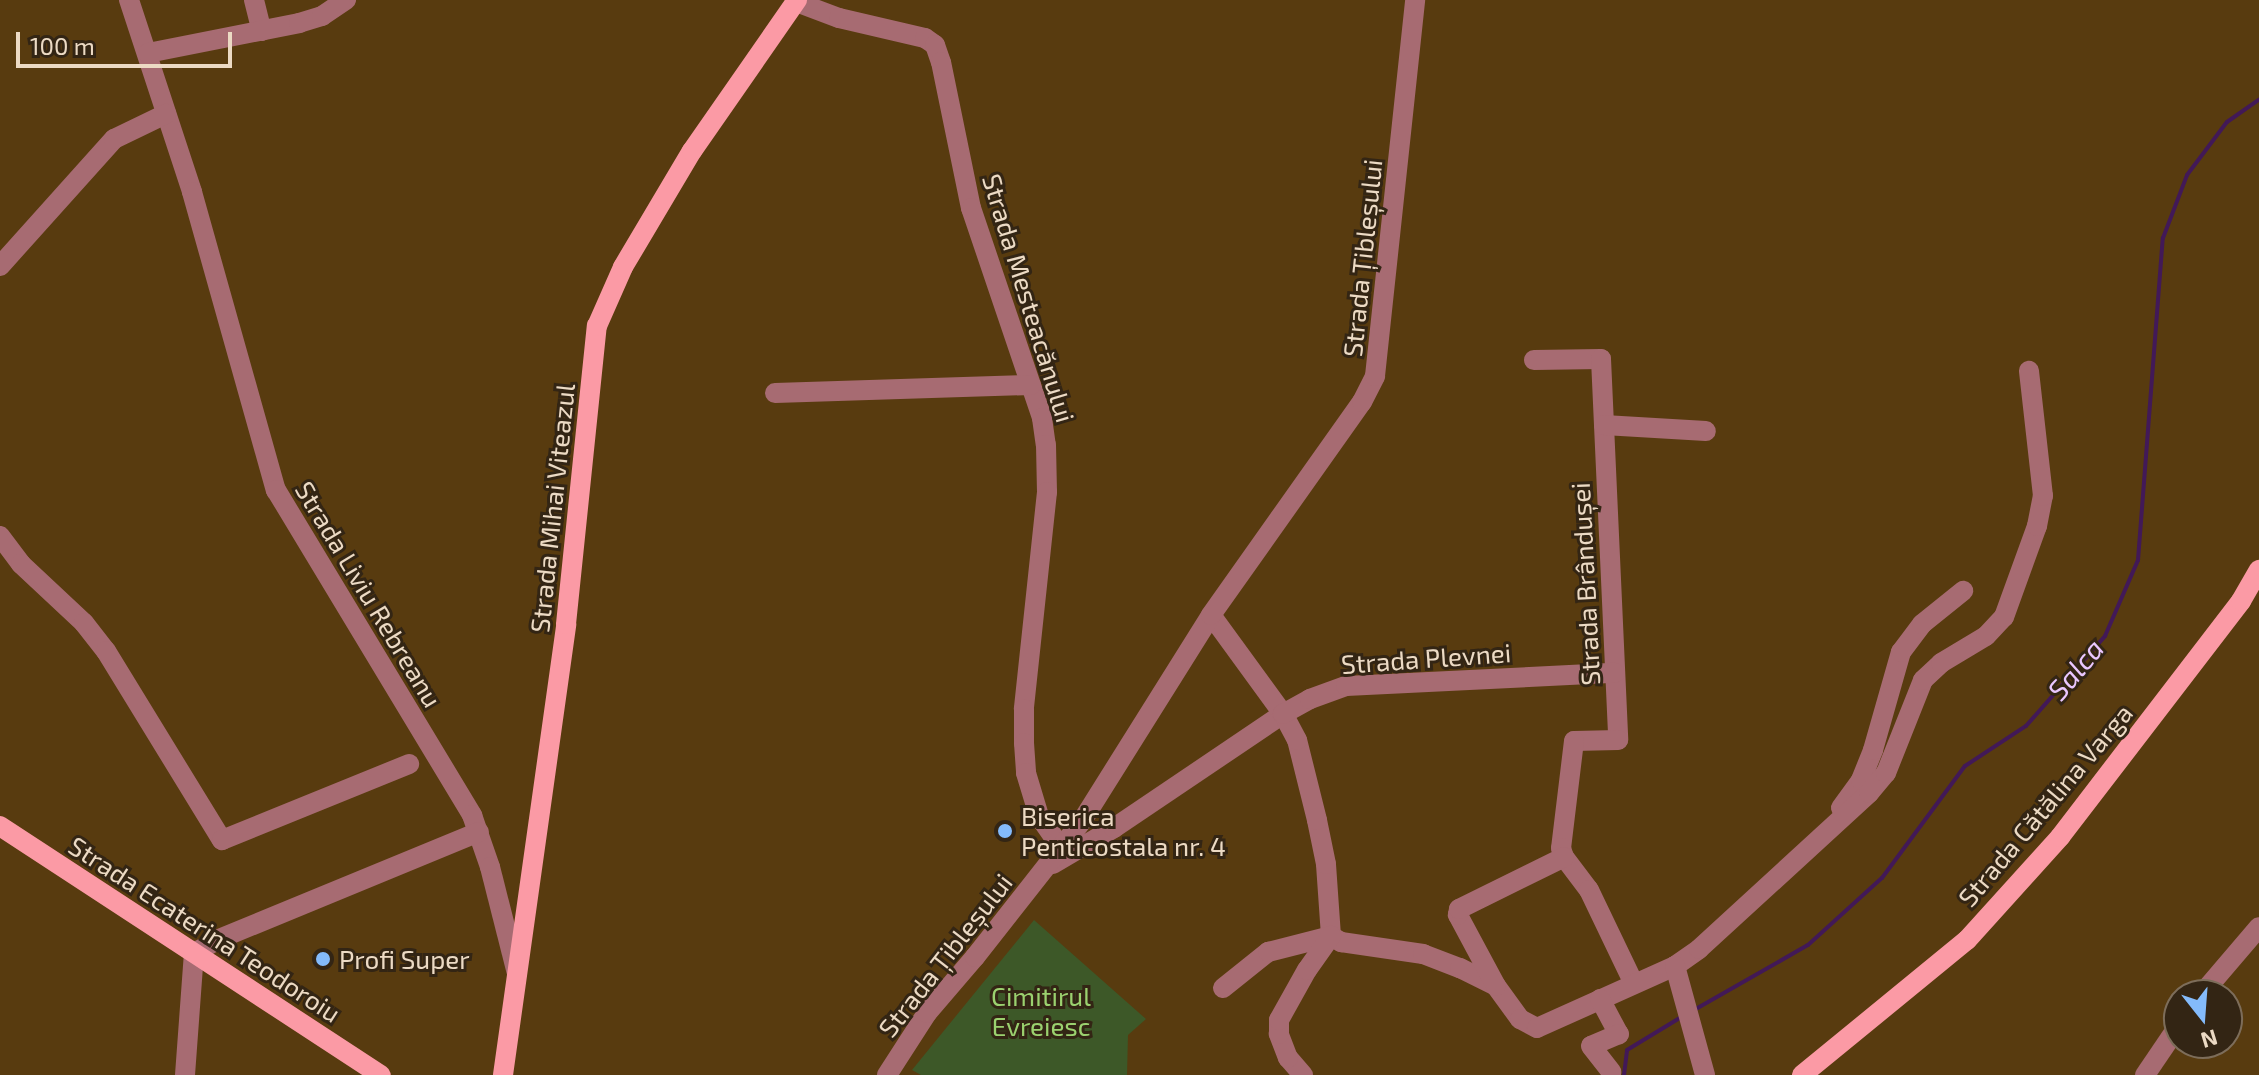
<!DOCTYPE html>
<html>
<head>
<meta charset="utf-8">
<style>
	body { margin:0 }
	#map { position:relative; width:2259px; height:1075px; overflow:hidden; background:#583b0f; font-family:"Exo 2",sans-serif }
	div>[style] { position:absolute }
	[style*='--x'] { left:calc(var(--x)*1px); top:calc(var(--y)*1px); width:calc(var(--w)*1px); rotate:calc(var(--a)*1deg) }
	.green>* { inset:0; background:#3d5828 }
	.stream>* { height:4px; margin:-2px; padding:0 2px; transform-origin:2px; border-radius:2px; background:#421957 }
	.minor>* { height:20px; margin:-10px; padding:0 10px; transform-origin:10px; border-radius:10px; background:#a76b72 }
	.major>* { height:20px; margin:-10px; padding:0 10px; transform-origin:10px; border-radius:10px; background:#fb9aa5 }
	.dots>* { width:22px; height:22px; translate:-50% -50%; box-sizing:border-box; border:4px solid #332514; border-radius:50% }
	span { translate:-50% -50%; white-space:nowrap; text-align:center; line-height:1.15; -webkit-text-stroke:6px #332514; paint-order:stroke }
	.street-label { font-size:26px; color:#ecdac4 }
	.poi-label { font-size:26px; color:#ecdac4 }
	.left { translate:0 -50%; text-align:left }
	.park-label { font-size:26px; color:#9bd16f }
	.water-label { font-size:28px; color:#eac7ff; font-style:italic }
	.north { position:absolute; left:2163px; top:979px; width:80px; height:80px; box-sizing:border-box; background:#332514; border:2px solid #7d6d5a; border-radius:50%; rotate:163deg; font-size:22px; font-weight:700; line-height:32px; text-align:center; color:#ecdac4 }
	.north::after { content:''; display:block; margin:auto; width:28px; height:36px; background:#84bbfb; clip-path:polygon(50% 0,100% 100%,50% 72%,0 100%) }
	.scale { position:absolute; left:16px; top:32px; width:216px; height:36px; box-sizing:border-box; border:4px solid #ecdac4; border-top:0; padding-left:10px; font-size:24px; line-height:28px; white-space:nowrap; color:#ecdac4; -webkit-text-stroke:6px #332514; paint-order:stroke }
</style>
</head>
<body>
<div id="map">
	<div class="green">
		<div style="clip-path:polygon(1034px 920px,1146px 1019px,1128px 1035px,1127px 1075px,921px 1075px,912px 1070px)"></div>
	</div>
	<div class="stream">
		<div style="--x:1694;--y:1010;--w:131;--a:-29.7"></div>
		<div style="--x:1808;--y:945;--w:100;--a:-42.2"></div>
		<div style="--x:1882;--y:878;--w:139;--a:-53.5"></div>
		<div style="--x:1965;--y:766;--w:73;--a:-33.3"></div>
		<div style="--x:2026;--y:726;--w:120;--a:-48.7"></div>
		<div style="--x:2105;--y:636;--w:83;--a:-66.5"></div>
		<div style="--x:2138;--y:560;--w:323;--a:-85.6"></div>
		<div style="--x:2163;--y:238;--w:67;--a:-69.1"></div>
		<div style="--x:2187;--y:175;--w:66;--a:-53"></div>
		<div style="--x:2227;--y:122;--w:39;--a:-35"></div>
		<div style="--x:1624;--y:1075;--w:25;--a:-83"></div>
		<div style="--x:1627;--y:1050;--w:66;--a:-31.3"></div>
	</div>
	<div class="minor">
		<div style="--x:129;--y:0;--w:202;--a:71.8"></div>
		<div style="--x:192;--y:192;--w:310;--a:74.3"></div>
		<div style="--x:276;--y:490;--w:380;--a:58.9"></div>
		<div style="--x:472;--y:815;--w:55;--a:70.9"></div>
		<div style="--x:490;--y:867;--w:110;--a:75.8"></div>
		<div style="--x:254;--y:0;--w:32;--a:76"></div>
		<div style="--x:796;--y:2;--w:46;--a:20.4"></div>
		<div style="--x:839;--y:18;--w:88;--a:13.1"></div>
		<div style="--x:925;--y:38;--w:12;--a:35"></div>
		<div style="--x:935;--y:45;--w:18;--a:71"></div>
		<div style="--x:941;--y:62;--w:149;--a:78.4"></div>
		<div style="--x:971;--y:208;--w:222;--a:71.3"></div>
		<div style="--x:1042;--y:418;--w:27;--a:82"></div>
		<div style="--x:1046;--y:445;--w:47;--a:88.8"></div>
		<div style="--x:1047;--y:492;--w:218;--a:96.1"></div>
		<div style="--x:1024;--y:709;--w:34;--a:90"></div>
		<div style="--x:1024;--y:743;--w:30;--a:86"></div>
		<div style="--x:1026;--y:773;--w:45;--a:73.2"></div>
		<div style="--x:1039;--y:816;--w:39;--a:55"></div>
		<div style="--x:148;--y:53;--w:154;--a:-11.2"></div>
		<div style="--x:299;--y:23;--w:24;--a:-17"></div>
		<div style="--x:322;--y:16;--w:29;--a:-34"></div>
		<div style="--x:0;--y:266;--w:171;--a:-48.1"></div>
		<div style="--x:114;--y:139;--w:58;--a:-25.7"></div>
		<div style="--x:1534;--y:360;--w:67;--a:-0.9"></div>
		<div style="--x:1601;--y:359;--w:381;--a:87.4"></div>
		<div style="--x:1618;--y:740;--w:44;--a:178.7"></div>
		<div style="--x:1574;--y:741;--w:108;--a:96.9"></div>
		<div style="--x:1561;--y:848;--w:9;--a:72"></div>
		<div style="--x:1564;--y:857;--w:41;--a:52.9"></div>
		<div style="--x:1589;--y:890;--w:104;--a:64.4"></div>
		<div style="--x:775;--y:393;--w:256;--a:-1.8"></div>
		<div style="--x:1604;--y:425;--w:102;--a:3.4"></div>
		<div style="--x:0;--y:536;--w:35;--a:53"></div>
		<div style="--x:21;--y:564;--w:86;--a:43.1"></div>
		<div style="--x:84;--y:623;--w:36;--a:52"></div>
		<div style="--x:106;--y:651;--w:222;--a:58.5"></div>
		<div style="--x:222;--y:840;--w:202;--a:-22.1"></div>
		<div style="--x:1841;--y:808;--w:34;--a:-54"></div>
		<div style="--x:1861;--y:780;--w:32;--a:-68"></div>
		<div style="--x:1873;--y:750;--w:102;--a:-74.1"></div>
		<div style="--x:1901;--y:652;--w:35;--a:-53"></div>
		<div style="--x:1922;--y:624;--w:53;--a:-38.8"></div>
		<div style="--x:1053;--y:864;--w:71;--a:-30.5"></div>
		<div style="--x:1114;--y:828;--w:204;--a:-34"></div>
		<div style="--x:1283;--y:714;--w:122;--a:-126"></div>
		<div style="--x:1331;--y:936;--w:12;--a:31"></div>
		<div style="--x:1341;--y:942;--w:83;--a:8.3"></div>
		<div style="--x:1423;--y:954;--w:40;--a:21"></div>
		<div style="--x:1460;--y:968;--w:40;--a:26.6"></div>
		<div style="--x:1496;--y:986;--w:41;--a:54"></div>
		<div style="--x:1520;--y:1019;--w:19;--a:28"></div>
		<div style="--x:1537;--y:1028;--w:151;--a:-24.2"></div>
		<div style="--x:1675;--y:966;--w:29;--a:-35"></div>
		<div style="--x:1699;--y:949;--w:231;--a:-42.5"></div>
		<div style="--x:1869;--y:793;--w:26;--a:-50"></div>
		<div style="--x:1886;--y:773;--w:100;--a:-68.3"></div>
		<div style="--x:1923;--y:680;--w:25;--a:-43"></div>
		<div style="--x:1941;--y:663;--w:52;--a:-31"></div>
		<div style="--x:1986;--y:636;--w:26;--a:-47"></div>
		<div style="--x:2004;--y:617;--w:97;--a:-70.1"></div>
		<div style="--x:2037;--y:526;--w:31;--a:-79"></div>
		<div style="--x:2043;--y:496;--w:126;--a:-96.4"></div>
		<div style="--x:1331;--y:936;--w:72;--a:-94"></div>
		<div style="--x:1326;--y:864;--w:45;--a:-101.6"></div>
		<div style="--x:1317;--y:820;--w:82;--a:-104"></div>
		<div style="--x:1297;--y:740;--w:30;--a:-118"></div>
		<div style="--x:1283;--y:714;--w:31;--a:-29"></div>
		<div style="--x:1310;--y:699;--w:38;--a:-20"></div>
		<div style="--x:1346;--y:686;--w:269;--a:-2.8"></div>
		<div style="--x:1675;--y:966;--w:113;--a:74.6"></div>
		<div style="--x:1496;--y:986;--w:81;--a:-118.2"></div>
		<div style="--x:1458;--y:915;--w:6;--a:-81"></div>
		<div style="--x:1459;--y:909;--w:117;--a:-26.3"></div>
		<div style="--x:1223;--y:988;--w:58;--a:-38.7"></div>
		<div style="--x:1268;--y:952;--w:65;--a:-14.3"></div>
		<div style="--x:2201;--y:995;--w:89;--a:-49.5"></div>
		<div style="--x:1600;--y:999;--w:40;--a:62"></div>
		<div style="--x:1619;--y:1034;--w:30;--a:157"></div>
		<div style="--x:1591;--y:1046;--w:33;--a:52"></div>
		<div style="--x:185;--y:1075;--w:122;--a:-85.8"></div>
		<div style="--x:194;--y:953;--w:29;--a:-29"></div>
		<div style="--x:219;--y:939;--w:281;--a:-22.4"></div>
		<div style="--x:887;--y:1075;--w:74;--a:-57.2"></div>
		<div style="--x:927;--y:1013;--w:74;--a:-49.4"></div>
		<div style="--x:975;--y:957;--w:173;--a:-51.8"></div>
		<div style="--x:1082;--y:821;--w:243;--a:-57.9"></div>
		<div style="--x:1211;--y:615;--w:261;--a:-54.7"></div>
		<div style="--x:1362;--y:402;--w:29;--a:-63"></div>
		<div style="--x:1375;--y:376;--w:378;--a:-83.9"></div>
		<div style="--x:1303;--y:1075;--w:23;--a:-131"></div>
		<div style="--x:1288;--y:1058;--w:26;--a:-111"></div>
		<div style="--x:1279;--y:1034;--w:14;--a:-90"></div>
		<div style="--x:1279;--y:1020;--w:57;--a:-60.8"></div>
		<div style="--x:1307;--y:970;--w:42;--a:-54.8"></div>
		<div style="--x:2145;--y:1075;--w:60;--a:-55.8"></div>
	</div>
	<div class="major">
		<div style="--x:0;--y:826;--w:455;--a:33.2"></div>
		<div style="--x:503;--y:1075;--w:455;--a:-82"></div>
		<div style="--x:566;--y:624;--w:300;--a:-84.1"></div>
		<div style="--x:597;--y:326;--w:64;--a:-66.2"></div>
		<div style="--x:623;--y:267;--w:135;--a:-59.3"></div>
		<div style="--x:692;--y:151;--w:184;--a:-55.2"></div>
		<div style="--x:1802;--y:1075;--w:213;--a:-39.3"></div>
		<div style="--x:1967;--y:940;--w:139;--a:-47.9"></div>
		<div style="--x:2060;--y:837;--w:297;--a:-52.5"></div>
		<div style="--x:2241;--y:601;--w:36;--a:-60"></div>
	</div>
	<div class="dots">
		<div style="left:1005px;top:831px;background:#84bbfb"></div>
		<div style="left:323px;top:959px;background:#84bbfb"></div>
	</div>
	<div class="street-label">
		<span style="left:1362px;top:258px;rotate:-84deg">Strada Țibleșului</span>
		<span style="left:1029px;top:298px;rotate:73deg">Strada Mesteacănului</span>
		<span style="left:552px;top:508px;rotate:-84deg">Strada Mihai Viteazul</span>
		<span style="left:1585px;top:584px;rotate:-93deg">Strada Brândușei</span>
		<span style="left:369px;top:594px;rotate:59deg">Strada Liviu Rebreanu</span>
		<span style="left:1426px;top:658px;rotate:-4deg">Strada Plevnei</span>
		<span style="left:2045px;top:805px;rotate:-50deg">Strada Cătălina Varga</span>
		<span style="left:205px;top:929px;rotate:33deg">Strada Ecaterina Teodoroiu</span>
		<span style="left:945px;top:955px;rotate:-52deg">Strada Țibleșului</span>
	</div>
	<div class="poi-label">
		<span class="left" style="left:1021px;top:831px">Biserica<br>Penticostala nr. 4</span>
		<span class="left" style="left:339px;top:959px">Profi Super</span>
	</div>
	<div class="park-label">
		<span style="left:1041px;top:1011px">Cimitirul<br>Evreiesc</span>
	</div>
	<div class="water-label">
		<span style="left:2075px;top:669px;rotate:-50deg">Salca</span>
	</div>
	<div class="north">N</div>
	<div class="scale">100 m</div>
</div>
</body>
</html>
